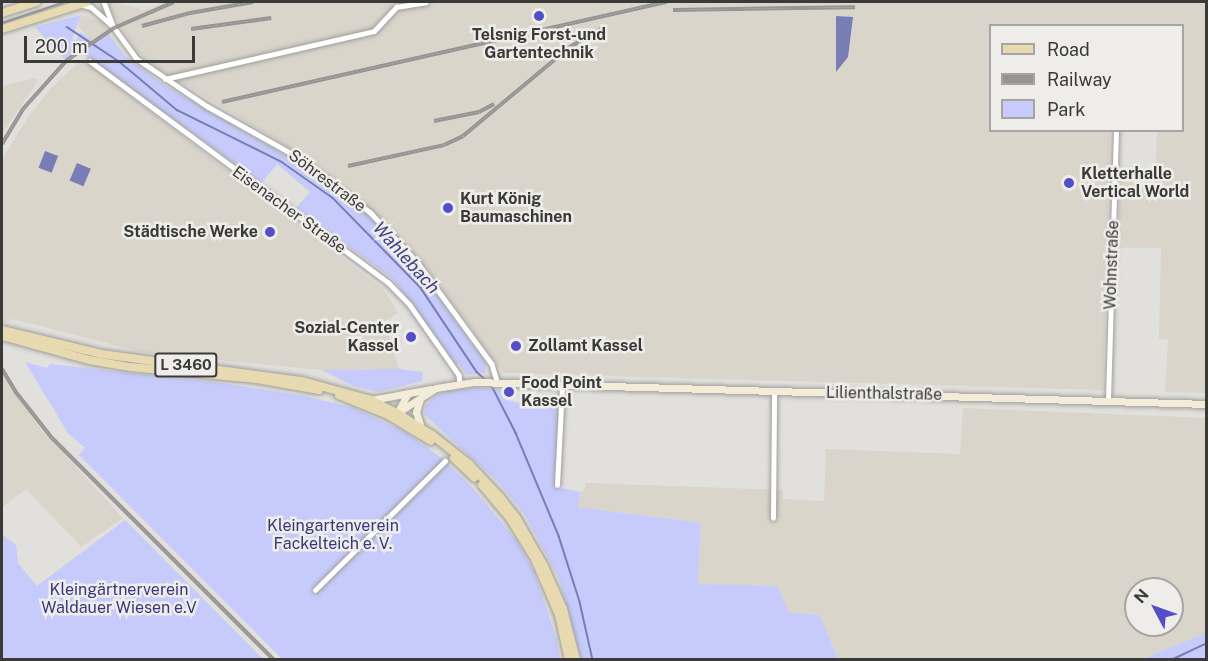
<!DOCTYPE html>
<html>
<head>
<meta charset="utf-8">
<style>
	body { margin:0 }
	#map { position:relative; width:1208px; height:661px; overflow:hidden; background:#e1e0dd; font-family:"Public Sans",sans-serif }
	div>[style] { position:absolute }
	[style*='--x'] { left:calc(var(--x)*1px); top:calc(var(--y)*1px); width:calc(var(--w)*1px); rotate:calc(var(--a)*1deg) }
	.built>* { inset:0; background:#d9d5cb }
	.green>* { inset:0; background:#c6cbfb }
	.water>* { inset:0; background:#787db5; transform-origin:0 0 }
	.stream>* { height:1.5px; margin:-0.75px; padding:0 0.75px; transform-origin:0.75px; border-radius:0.75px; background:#787db5 }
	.roads { filter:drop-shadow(0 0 2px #a09f9c) drop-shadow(0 0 2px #a09f9c) }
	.minor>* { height:4.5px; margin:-2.25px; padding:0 2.25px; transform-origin:2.25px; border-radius:2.25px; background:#fff }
	.secondary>* { height:7px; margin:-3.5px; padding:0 3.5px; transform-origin:3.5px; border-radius:3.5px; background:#f3ecd8 }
	.primary>* { height:8px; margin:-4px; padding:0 4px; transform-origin:4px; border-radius:4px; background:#e7dab0 }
	.tram>* { height:1.5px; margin:-0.75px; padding:0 0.75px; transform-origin:0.75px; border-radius:0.75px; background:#959492 }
	.rail>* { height:4px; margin-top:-2px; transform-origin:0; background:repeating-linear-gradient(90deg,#eeedea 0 4.5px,#959492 0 9px); box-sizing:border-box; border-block:2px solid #959492 }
	.dots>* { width:16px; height:16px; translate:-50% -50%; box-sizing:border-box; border:3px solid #eeedea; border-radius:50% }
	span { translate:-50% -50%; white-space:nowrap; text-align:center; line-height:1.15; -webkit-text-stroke:5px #eeedea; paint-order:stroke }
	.shield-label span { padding:2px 4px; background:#eeedea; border:2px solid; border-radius:4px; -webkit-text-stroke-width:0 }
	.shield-label { font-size:15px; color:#3a3a38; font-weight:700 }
	.poi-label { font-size:16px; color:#3a3a38; font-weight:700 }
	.left { translate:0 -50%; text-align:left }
	.right { translate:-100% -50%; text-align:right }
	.street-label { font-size:16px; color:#3a3a38 }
	.park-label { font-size:16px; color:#38377d }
	.water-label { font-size:18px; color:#404087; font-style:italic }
	.frame { position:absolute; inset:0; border:3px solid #3a3a38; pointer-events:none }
	.legend { position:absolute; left:989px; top:24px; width:195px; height:108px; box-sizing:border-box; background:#eeedea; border:2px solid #a6a5a3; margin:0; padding:8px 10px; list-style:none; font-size:18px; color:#3a3a38 }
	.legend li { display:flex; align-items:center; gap:12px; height:30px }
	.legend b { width:30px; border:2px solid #a6a5a3 }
	.north { position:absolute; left:1124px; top:577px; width:60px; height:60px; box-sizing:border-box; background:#eeedea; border:2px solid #a6a5a3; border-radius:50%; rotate:311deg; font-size:16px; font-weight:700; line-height:24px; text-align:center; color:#3a3a38 }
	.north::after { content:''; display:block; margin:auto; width:21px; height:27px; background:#554fc7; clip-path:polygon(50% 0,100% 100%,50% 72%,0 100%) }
	.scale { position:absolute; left:24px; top:36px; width:171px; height:27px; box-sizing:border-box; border:3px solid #3a3a38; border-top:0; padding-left:8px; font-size:18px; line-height:21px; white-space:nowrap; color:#3a3a38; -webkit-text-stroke:4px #eeedea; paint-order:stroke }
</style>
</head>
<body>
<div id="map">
	<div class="built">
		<div style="clip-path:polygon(110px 2px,140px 8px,140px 11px,166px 2px,1206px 2px,1206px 393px,1165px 392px,1168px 340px,1159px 339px,1161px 248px,1118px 248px,1121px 180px,1155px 181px,1157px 131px,1182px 130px,1182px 26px,990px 26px,990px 130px,1110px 131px,1103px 390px,504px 373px,425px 265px,375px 213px,300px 154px,159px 69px,135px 50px,121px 26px,87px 47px,67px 63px,64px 59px,90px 39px,78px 26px,81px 15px,102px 22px,107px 29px,119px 23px,109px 6px)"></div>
		<div style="clip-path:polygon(78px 63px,88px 64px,384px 290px,398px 313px,384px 322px,399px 369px,322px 370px,186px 357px,141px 352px,13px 319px,2px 324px,2px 160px,26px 120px,52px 87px)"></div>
		<div style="clip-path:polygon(35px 78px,38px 81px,2px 134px,2px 86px)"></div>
		<div style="clip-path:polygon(2px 372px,41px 429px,123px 518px,81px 547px,26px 489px,2px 507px)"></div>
		<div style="clip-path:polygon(evenodd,963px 408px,1206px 418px,1206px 633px,1142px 659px,838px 659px,820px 615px,788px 612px,778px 586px,698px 584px,701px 523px,578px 507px,580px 492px,584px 491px,586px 483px,783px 490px,783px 499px,824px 501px,826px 449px,960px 454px,963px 408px,1136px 589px,1172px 589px,1172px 625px,1136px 625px,1136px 589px)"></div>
	</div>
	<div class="green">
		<div style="clip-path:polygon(81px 15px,72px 39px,76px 41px,80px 32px,91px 39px,64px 59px,35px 27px)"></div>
		<div style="clip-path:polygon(108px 33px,124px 55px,163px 84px,302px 165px,368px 215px,415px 264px,486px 363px,485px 373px,467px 375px,459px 364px,456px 364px,393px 279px,296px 208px,310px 192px,277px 164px,262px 183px,80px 52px)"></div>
		<div style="clip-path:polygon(25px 362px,47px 368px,50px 364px,221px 383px,305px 396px,354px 408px,407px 433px,440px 457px,470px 485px,517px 541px,534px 571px,557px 640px,560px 659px,282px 659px,79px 455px,85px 448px,68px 433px)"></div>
		<div style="clip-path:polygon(399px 369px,423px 372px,422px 381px,379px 392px,353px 386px,322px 370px)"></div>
		<div style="clip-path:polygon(479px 387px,502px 391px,504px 399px,519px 403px,522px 397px,559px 397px,557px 487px,580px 492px,578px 507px,701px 523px,698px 584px,778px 586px,788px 612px,820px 615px,838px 659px,581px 659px,559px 579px,525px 515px,499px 483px,424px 414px,426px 405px,435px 396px,447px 391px)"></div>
		<div style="clip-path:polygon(125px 520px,263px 659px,2px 659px,2px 534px,16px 545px,18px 563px,37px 586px)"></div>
		<div style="clip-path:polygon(1206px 633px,1206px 659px,1142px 659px)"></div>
	</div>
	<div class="water">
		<div style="clip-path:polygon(836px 16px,853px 17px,848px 57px,836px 72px)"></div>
		<div style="left:45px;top:151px;width:14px;height:18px;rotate:21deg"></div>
		<div style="left:77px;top:163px;width:15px;height:19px;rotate:23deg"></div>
	</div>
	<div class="stream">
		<div style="--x:67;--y:27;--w:64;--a:33.4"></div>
		<div style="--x:120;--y:62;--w:75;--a:40.1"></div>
		<div style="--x:177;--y:110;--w:117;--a:26.3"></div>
		<div style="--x:282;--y:162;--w:62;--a:35.2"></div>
		<div style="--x:333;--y:198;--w:126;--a:45.6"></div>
		<div style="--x:421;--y:288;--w:101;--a:56.3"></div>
		<div style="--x:477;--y:372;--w:12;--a:42"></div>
		<div style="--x:492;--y:386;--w:53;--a:62.9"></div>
		<div style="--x:516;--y:433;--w:112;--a:67.3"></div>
		<div style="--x:559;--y:536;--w:69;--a:72.3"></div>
		<div style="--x:580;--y:602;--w:59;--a:77.4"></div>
		<div style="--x:1171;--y:660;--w:38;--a:-25"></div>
	</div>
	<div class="roads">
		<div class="minor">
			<div style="--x:104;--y:2;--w:26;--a:69"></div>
			<div style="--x:113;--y:26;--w:39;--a:54"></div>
			<div style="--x:136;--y:58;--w:86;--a:34.1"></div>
			<div style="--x:207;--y:106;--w:104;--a:29.3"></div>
			<div style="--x:298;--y:157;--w:92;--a:37.5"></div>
			<div style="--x:371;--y:213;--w:69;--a:46.8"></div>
			<div style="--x:418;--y:263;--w:125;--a:53.8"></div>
			<div style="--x:492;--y:364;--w:19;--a:74"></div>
			<div style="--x:83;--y:5;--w:8;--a:14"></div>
			<div style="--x:91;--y:7;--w:28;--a:41"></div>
			<div style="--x:90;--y:61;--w:372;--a:36.6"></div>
			<div style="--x:389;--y:283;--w:30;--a:46"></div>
			<div style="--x:410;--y:305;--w:85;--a:55"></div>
			<div style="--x:459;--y:375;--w:8;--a:83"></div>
			<div style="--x:165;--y:79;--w:214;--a:-12.9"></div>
			<div style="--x:374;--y:31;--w:33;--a:-47"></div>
			<div style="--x:396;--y:7;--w:30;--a:-9"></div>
			<div style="--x:1108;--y:400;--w:270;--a:-88.3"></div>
			<div style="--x:557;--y:485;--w:99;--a:-87.1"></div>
			<div style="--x:773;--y:518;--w:127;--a:-89.5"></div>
			<div style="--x:315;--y:590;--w:183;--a:-44.8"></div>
		</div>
		<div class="secondary">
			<div style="--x:420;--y:399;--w:14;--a:107"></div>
			<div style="--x:416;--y:412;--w:16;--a:72"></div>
			<div style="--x:371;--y:400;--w:61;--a:-10.4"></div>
			<div style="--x:397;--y:413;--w:46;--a:-32.7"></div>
			<div style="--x:436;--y:388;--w:39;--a:-9"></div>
			<div style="--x:475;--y:382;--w:731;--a:1.72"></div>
			<div style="--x:397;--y:413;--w:23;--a:-61"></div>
		</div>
		<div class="primary">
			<div style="--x:2;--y:13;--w:36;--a:-18"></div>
			<div style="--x:2;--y:29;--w:89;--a:-17.6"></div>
			<div style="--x:2;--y:330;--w:102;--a:13.6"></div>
			<div style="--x:101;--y:354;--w:203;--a:7.7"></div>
			<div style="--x:302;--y:381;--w:72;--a:15.4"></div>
			<div style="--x:371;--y:400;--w:29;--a:27"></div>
			<div style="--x:397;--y:413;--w:41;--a:32.2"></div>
			<div style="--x:432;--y:435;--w:47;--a:38.1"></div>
			<div style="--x:469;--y:464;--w:45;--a:46.8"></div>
			<div style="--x:500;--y:497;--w:28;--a:52"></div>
			<div style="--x:517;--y:519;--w:54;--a:60.1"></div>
			<div style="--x:544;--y:566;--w:47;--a:66.2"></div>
			<div style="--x:563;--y:609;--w:53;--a:75.7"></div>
			<div style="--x:2;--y:336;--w:90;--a:15.4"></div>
			<div style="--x:89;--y:360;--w:42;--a:9.7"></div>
			<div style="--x:130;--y:367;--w:128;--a:5.4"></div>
			<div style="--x:257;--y:379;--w:63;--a:10.1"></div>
			<div style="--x:339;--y:395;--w:53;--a:22.2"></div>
			<div style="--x:388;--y:415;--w:50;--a:31.2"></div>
			<div style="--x:454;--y:458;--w:28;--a:44"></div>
			<div style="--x:482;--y:485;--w:42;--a:49.8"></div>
			<div style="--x:509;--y:517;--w:49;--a:58.2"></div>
			<div style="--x:535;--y:559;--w:61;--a:66.8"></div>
			<div style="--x:559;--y:615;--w:46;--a:77.5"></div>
		</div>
	</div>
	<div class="tram">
		<div style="--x:2;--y:23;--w:66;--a:-18.4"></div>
	</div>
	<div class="rail">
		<div style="--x:673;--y:10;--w:182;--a:-0.9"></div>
		<div style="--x:142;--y:26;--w:50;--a:-15.2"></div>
		<div style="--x:190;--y:13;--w:64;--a:-9.9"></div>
		<div style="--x:191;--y:29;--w:81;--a:-7.8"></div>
		<div style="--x:222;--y:102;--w:456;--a:-12.7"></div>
		<div style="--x:434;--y:121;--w:46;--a:-11.3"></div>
		<div style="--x:479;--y:112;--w:17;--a:-28"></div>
		<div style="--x:2;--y:144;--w:41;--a:-59"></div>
		<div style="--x:23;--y:109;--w:66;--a:-48.1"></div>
		<div style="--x:67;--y:60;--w:57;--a:-34.2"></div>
		<div style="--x:114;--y:28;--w:65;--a:-23.4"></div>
		<div style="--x:348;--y:166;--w:98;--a:-12.3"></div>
		<div style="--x:444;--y:145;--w:21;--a:-25"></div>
		<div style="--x:463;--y:136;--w:139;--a:-39.8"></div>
		<div style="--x:570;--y:47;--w:38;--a:-30"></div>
		<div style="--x:2;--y:369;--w:26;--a:59"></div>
		<div style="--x:15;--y:391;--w:60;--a:51.8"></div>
		<div style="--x:52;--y:438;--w:314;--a:45"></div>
	</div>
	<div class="dots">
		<div style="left:539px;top:16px;background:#554fc7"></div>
		<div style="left:1069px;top:183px;background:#554fc7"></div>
		<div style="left:448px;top:208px;background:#554fc7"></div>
		<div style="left:270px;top:232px;background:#554fc7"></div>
		<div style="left:411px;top:337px;background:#554fc7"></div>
		<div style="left:516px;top:346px;background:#554fc7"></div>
		<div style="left:509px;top:392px;background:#554fc7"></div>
	</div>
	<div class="shield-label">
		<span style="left:186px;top:365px">L 3460</span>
	</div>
	<div class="poi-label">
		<span style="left:539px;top:44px">Telsnig Forst-und<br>Gartentechnik</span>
		<span class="left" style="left:1081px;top:183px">Kletterhalle<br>Vertical World</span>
		<span class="left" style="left:460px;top:208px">Kurt König<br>Baumaschinen</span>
		<span class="right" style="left:258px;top:232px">Städtische Werke</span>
		<span class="right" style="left:399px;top:337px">Sozial-Center<br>Kassel</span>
		<span class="left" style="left:528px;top:346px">Zollamt Kassel</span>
		<span class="left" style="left:521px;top:392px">Food Point<br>Kassel</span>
	</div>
	<div class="street-label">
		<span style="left:327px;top:181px;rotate:37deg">Söhrestraße</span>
		<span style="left:289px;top:210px;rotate:36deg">Eisenacher Straße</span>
		<span style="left:1112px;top:265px;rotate:-88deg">Wohnstraße</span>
		<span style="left:884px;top:394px;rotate:1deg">Lilienthalstraße</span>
	</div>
	<div class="park-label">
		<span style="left:333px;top:535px">Kleingartenverein<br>Fackelteich e. V.</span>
		<span style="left:119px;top:599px">Kleingärtnerverein<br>Waldauer Wiesen e.V</span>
	</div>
	<div class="water-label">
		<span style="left:406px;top:258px;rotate:48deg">Wahlebach</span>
	</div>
	<div class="frame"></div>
	<ul class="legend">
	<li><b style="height:8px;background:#e7dab0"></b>Road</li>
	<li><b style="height:8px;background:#959492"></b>Railway</li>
	<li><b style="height:16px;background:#c6cbfb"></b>Park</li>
	</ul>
	<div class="north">N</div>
	<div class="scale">200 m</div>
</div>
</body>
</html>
